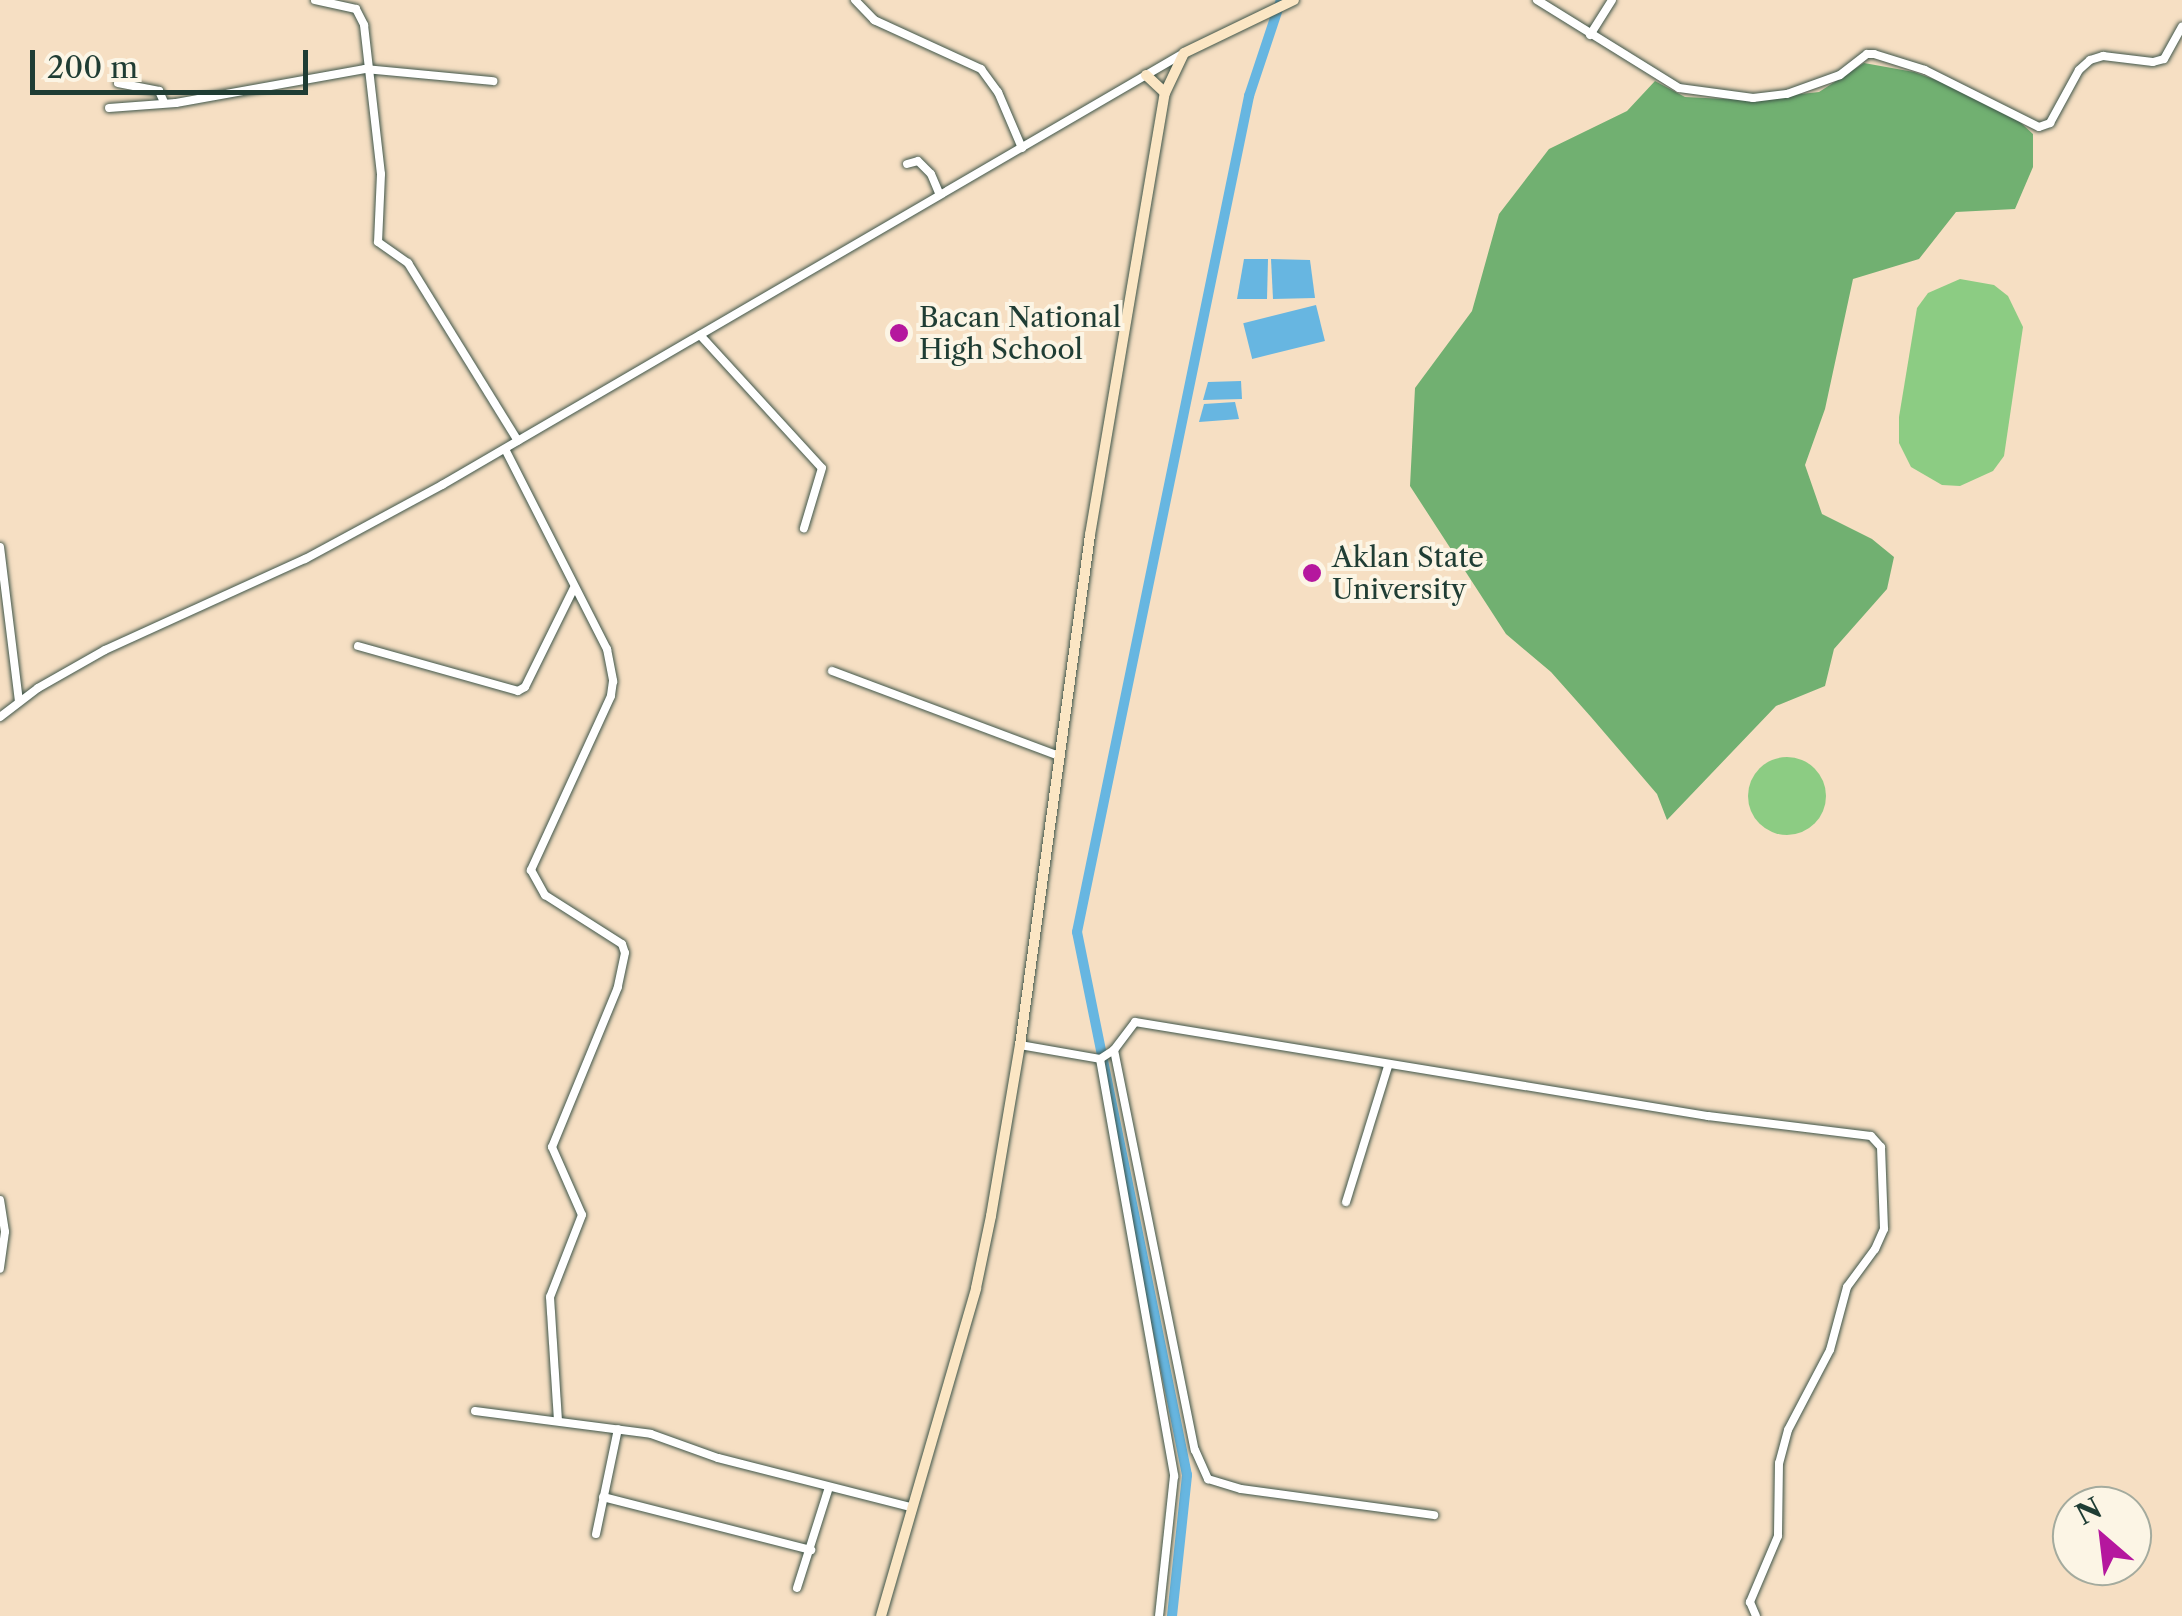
<!DOCTYPE html>
<html>
<head>
<meta charset="utf-8">
<style>
	body { margin:0 }
	#map { position:relative; width:2182px; height:1616px; overflow:hidden; background:#f6dfc3; font-family:"Libre Caslon Text",serif }
	div>[style] { position:absolute }
	[style*='--x'] { left:calc(var(--x)*1px); top:calc(var(--y)*1px); width:calc(var(--w)*1px); rotate:calc(var(--a)*1deg) }
	.green>* { inset:0; background:#8ccc83 }
	.round { border-radius:50% }
	.forest>* { inset:0; background:#71b071 }
	.water>* { inset:0; background:#67b6e1; transform-origin:0 0 }
	.canal>* { height:10px; margin:-5px; padding:0 5px; transform-origin:5px; border-radius:5px; background:#67b6e1 }
	.roads { filter:drop-shadow(0 0 2px #3f5549) drop-shadow(0 0 2px #3f5549) }
	.street>* { height:8px; margin:-4px; padding:0 4px; transform-origin:4px; border-radius:4px; background:#fff }
	.secondary>* { height:10px; margin:-5px; padding:0 5px; transform-origin:5px; border-radius:5px; background:#fbe6c4 }
	.dots>* { width:28px; height:28px; translate:-50% -50%; box-sizing:border-box; border:5px solid #fcf5e5; border-radius:50% }
	span { translate:-50% -50%; white-space:nowrap; text-align:center; line-height:1.15; -webkit-text-stroke:8px #fcf5e5; paint-order:stroke }
	.poi-label { font-size:28px; color:#1f3d34 }
	.left { translate:0 -50%; text-align:left }
	.north { position:absolute; left:2052px; top:1486px; width:100px; height:100px; box-sizing:border-box; background:#fcf5e5; border:2px solid #a4ab9e; border-radius:50%; rotate:332deg; font-size:28px; font-weight:700; line-height:40px; text-align:center; color:#1f3d34 }
	.north::after { content:''; display:block; margin:auto; width:35px; height:45px; background:#b5179e; clip-path:polygon(50% 0,100% 100%,50% 72%,0 100%) }
	.scale { position:absolute; left:30px; top:50px; width:278px; height:45px; box-sizing:border-box; border:5px solid #1f3d34; border-top:0; padding-left:12px; font-size:30px; line-height:35px; white-space:nowrap; color:#1f3d34; -webkit-text-stroke:8px #fcf5e5; paint-order:stroke }
</style>
</head>
<body>
<div id="map">
	<div class="green">
		<div style="clip-path:polygon(1960px 279px,1994px 285px,2008px 296px,2023px 327px,2004px 456px,1993px 471px,1960px 486px,1942px 485px,1911px 467px,1899px 443px,1899px 417px,1917px 308px,1928px 293px)"></div>
		<div class="round" style="left:1748px;top:757px;width:78px;height:78px"></div>
	</div>
	<div class="forest">
		<div style="clip-path:polygon(1864px 63px,1914px 72px,1999px 103px,2033px 134px,2033px 167px,2015px 209px,1956px 212px,1919px 259px,1853px 279px,1825px 409px,1805px 465px,1822px 514px,1872px 539px,1894px 557px,1887px 589px,1834px 649px,1825px 686px,1776px 706px,1667px 820px,1657px 794px,1591px 717px,1551px 672px,1506px 634px,1410px 486px,1415px 388px,1472px 311px,1499px 214px,1549px 149px,1627px 111px,1655px 81px,1685px 97px,1746px 100px,1819px 92px)"></div>
	</div>
	<div class="water">
		<div style="clip-path:polygon(1244px 259px,1268px 259px,1267px 299px,1237px 299px)"></div>
		<div style="clip-path:polygon(1271px 259px,1310px 260px,1315px 298px,1273px 299px)"></div>
		<div style="left:1316px;top:305px;width:37px;height:75px;rotate:76deg"></div>
		<div style="clip-path:polygon(1241px 381px,1242px 399px,1203px 400px,1208px 382px)"></div>
		<div style="clip-path:polygon(1235px 402px,1239px 419px,1199px 422px,1204px 404px)"></div>
	</div>
	<div class="canal">
		<div style="--x:1172;--y:1616;--w:142;--a:-83.9"></div>
		<div style="--x:1187;--y:1475;--w:554;--a:-101.45"></div>
		<div style="--x:1077;--y:932;--w:854;--a:-78.37"></div>
		<div style="--x:1249;--y:96;--w:101;--a:-71.6"></div>
	</div>
	<div class="roads">
		<div class="street">
			<div style="--x:315;--y:0;--w:42;--a:12.4"></div>
			<div style="--x:356;--y:9;--w:18;--a:63"></div>
			<div style="--x:364;--y:25;--w:150;--a:83.5"></div>
			<div style="--x:381;--y:174;--w:68;--a:92.5"></div>
			<div style="--x:378;--y:242;--w:37;--a:35"></div>
			<div style="--x:408;--y:263;--w:209;--a:58.3"></div>
			<div style="--x:855;--y:0;--w:28;--a:46"></div>
			<div style="--x:874;--y:20;--w:118;--a:24.6"></div>
			<div style="--x:981;--y:69;--w:29;--a:54"></div>
			<div style="--x:998;--y:92;--w:61;--a:66.8"></div>
			<div style="--x:1537;--y:0;--w:167;--a:31.8"></div>
			<div style="--x:1679;--y:88;--w:75;--a:7.7"></div>
			<div style="--x:1753;--y:98;--w:34;--a:-7"></div>
			<div style="--x:1787;--y:94;--w:56;--a:-19.7"></div>
			<div style="--x:1840;--y:75;--w:34;--a:-38"></div>
			<div style="--x:1867;--y:54;--w:7;--a:0"></div>
			<div style="--x:1874;--y:54;--w:53;--a:17.4"></div>
			<div style="--x:1925;--y:70;--w:127;--a:26.6"></div>
			<div style="--x:2039;--y:127;--w:12;--a:-20"></div>
			<div style="--x:2050;--y:123;--w:60;--a:-61.3"></div>
			<div style="--x:2079;--y:70;--w:15;--a:-42"></div>
			<div style="--x:2090;--y:60;--w:14;--a:-17"></div>
			<div style="--x:2103;--y:56;--w:50;--a:6.8"></div>
			<div style="--x:2153;--y:62;--w:11;--a:-15"></div>
			<div style="--x:2164;--y:59;--w:37;--a:-61"></div>
			<div style="--x:1590;--y:35;--w:41;--a:-57.8"></div>
			<div style="--x:118;--y:83;--w:42;--a:11"></div>
			<div style="--x:159;--y:91;--w:12;--a:66"></div>
			<div style="--x:109;--y:108;--w:67;--a:-4.3"></div>
			<div style="--x:176;--y:103;--w:192;--a:-10.2"></div>
			<div style="--x:365;--y:69;--w:129;--a:5.4"></div>
			<div style="--x:907;--y:164;--w:11;--a:-15"></div>
			<div style="--x:918;--y:161;--w:18;--a:45"></div>
			<div style="--x:931;--y:174;--w:21;--a:67"></div>
			<div style="--x:700;--y:335;--w:180;--a:47.5"></div>
			<div style="--x:822;--y:468;--w:63;--a:106.7"></div>
			<div style="--x:505;--y:449;--w:225;--a:63"></div>
			<div style="--x:607;--y:649;--w:33;--a:79"></div>
			<div style="--x:613;--y:681;--w:15;--a:98"></div>
			<div style="--x:611;--y:696;--w:192;--a:114.7"></div>
			<div style="--x:531;--y:870;--w:29;--a:61"></div>
			<div style="--x:545;--y:895;--w:91;--a:32.5"></div>
			<div style="--x:622;--y:944;--w:9;--a:72"></div>
			<div style="--x:625;--y:953;--w:35;--a:102"></div>
			<div style="--x:618;--y:987;--w:173;--a:112.4"></div>
			<div style="--x:552;--y:1147;--w:74;--a:66.2"></div>
			<div style="--x:582;--y:1215;--w:88;--a:111.3"></div>
			<div style="--x:550;--y:1297;--w:124;--a:86.3"></div>
			<div style="--x:0;--y:547;--w:155;--a:83"></div>
			<div style="--x:358;--y:646;--w:166;--a:15.7"></div>
			<div style="--x:518;--y:691;--w:8;--a:-30"></div>
			<div style="--x:525;--y:687;--w:110;--a:-63.7"></div>
			<div style="--x:832;--y:671;--w:242;--a:20.5"></div>
			<div style="--x:0;--y:717;--w:48;--a:-37.3"></div>
			<div style="--x:38;--y:688;--w:77;--a:-29.6"></div>
			<div style="--x:105;--y:650;--w:220;--a:-24.5"></div>
			<div style="--x:305;--y:559;--w:156;--a:-28.4"></div>
			<div style="--x:442;--y:485;--w:859;--a:-30.21"></div>
			<div style="--x:1020;--y:1045;--w:81;--a:9.9"></div>
			<div style="--x:1100;--y:1059;--w:17;--a:-33"></div>
			<div style="--x:1114;--y:1050;--w:35;--a:-53"></div>
			<div style="--x:1135;--y:1022;--w:581;--a:9.32"></div>
			<div style="--x:1708;--y:1116;--w:164;--a:7"></div>
			<div style="--x:1871;--y:1136;--w:15;--a:48"></div>
			<div style="--x:1881;--y:1147;--w:82;--a:87.9"></div>
			<div style="--x:1884;--y:1229;--w:22;--a:114"></div>
			<div style="--x:1875;--y:1249;--w:47;--a:126.4"></div>
			<div style="--x:1847;--y:1287;--w:65;--a:105.1"></div>
			<div style="--x:1830;--y:1350;--w:90;--a:117.7"></div>
			<div style="--x:1788;--y:1430;--w:34;--a:105"></div>
			<div style="--x:1779;--y:1463;--w:73;--a:90.8"></div>
			<div style="--x:1778;--y:1536;--w:72;--a:113"></div>
			<div style="--x:1750;--y:1602;--w:15;--a:67"></div>
			<div style="--x:1114;--y:1050;--w:408;--a:78.6"></div>
			<div style="--x:1195;--y:1450;--w:32;--a:66"></div>
			<div style="--x:1208;--y:1479;--w:34;--a:17"></div>
			<div style="--x:1241;--y:1489;--w:195;--a:7.7"></div>
			<div style="--x:1100;--y:1059;--w:424;--a:79.9"></div>
			<div style="--x:1174;--y:1476;--w:141;--a:96.1"></div>
			<div style="--x:0;--y:1200;--w:32;--a:81"></div>
			<div style="--x:5;--y:1232;--w:37;--a:98"></div>
			<div style="--x:1346;--y:1202;--w:142;--a:-72.8"></div>
			<div style="--x:475;--y:1411;--w:177;--a:7.4"></div>
			<div style="--x:651;--y:1434;--w:71;--a:19.7"></div>
			<div style="--x:718;--y:1458;--w:198;--a:14.3"></div>
			<div style="--x:603;--y:1497;--w:215;--a:14.3"></div>
			<div style="--x:596;--y:1534;--w:107;--a:-78.2"></div>
			<div style="--x:797;--y:1588;--w:106;--a:-72.4"></div>
		</div>
		<div class="secondary">
			<div style="--x:1146;--y:75;--w:26;--a:43"></div>
			<div style="--x:881;--y:1616;--w:341;--a:-73.8"></div>
			<div style="--x:976;--y:1288;--w:74;--a:-78.2"></div>
			<div style="--x:991;--y:1216;--w:173;--a:-80.4"></div>
			<div style="--x:1020;--y:1045;--w:515;--a:-82.18"></div>
			<div style="--x:1090;--y:535;--w:448;--a:-80.4"></div>
			<div style="--x:1165;--y:93;--w:44;--a:-64.6"></div>
			<div style="--x:1184;--y:53;--w:122;--a:-25.7"></div>
		</div>
	</div>
	<div class="dots">
		<div style="left:899px;top:333px;background:#b5179e"></div>
		<div style="left:1312px;top:573px;background:#b5179e"></div>
	</div>
	<div class="poi-label">
		<span class="left" style="left:919px;top:333px">Bacan National<br>High School</span>
		<span class="left" style="left:1332px;top:573px">Aklan State<br>University</span>
	</div>
	<div class="north">N</div>
	<div class="scale">200 m</div>
</div>
</body>
</html>
